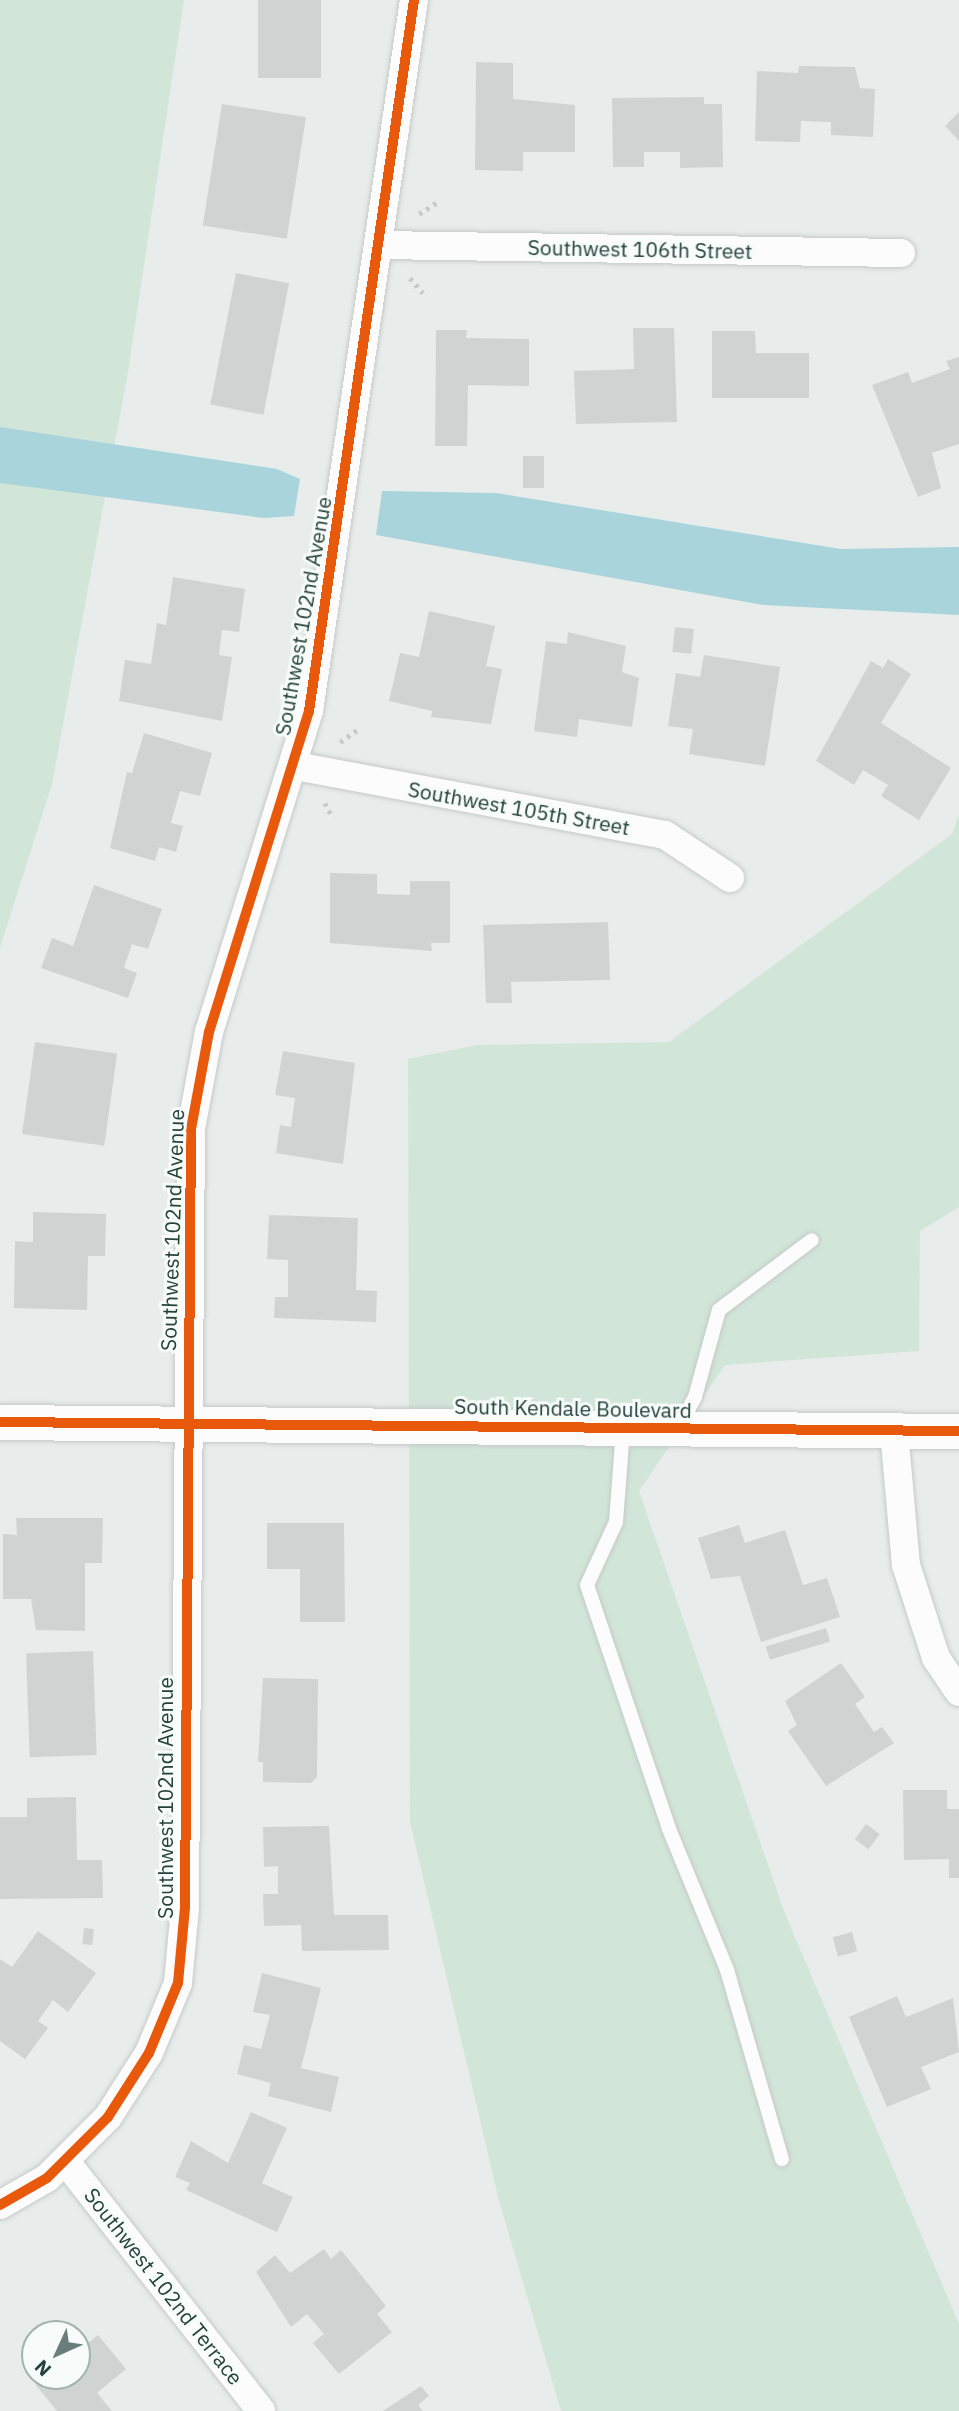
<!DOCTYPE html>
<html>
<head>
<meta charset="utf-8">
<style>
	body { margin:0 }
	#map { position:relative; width:959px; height:2411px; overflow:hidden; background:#e8edeb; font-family:"IBM Plex Sans",sans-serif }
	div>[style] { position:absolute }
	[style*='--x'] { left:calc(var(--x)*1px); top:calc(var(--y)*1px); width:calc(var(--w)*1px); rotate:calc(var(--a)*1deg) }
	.green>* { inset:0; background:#d1e6d8 }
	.water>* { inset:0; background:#a9d4db }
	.building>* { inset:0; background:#cfd4d2; transform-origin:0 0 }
	.path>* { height:4.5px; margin-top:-2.25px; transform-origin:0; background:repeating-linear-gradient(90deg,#c3ccca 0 3.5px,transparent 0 8.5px) }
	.roads { filter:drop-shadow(0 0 2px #c5cac8) drop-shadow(0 0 2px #c5cac8) }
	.service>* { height:14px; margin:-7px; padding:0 7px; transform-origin:7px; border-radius:7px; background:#fcfcfc }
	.minor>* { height:28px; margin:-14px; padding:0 14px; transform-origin:14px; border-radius:14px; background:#fcfcfc }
	.tertiary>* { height:35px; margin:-17.5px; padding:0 17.5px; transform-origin:17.5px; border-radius:17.5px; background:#fcfcfc }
	.cycleway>* { height:10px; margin:-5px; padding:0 5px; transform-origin:5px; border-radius:5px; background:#e8590c }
	span { translate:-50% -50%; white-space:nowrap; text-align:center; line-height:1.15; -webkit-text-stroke:6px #f7fbf9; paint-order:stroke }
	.street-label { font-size:21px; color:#24423a }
	.north { position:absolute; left:21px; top:2320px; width:70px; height:70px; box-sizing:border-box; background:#f7fbf9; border:2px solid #a3b1ad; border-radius:50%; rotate:225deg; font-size:19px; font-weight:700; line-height:28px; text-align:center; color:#24423a }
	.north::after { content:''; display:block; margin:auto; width:24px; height:32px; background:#697e78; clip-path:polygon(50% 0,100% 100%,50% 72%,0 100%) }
</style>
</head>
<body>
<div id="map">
	<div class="green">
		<div style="clip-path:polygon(0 0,184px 0,128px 372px,52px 784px,0 948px)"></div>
		<div style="clip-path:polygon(959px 814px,959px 1207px,920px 1231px,919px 1351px,725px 1365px,639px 1491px,784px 1911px,959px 2324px,959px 2411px,561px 2411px,499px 2201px,410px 1822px,408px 1059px,477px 1045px,669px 1042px,952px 834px)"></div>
	</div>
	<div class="water">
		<div style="clip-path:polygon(0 427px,277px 469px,300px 479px,294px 516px,264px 518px,0 483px)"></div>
		<div style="clip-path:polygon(382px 491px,496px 493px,841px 549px,959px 547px,959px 615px,763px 605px,376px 535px)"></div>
	</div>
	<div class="building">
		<div style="left:258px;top:0;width:63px;height:78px"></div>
		<div style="clip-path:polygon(476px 62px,513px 63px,513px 99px,575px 105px,575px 152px,523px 152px,523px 171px,475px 170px)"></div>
		<div style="clip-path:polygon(799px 66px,855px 67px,860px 88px,875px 89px,873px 137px,831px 135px,831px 122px,801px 121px,800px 142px,755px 141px,757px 71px,798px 73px)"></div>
		<div style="clip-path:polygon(704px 97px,704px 104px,722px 104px,723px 167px,680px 168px,680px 152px,644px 152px,644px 167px,613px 167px,612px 98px)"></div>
		<div style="left:222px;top:104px;width:85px;height:123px;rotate:9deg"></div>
		<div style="clip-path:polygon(959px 112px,959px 141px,945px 126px)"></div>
		<div style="left:236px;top:273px;width:54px;height:134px;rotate:11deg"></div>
		<div style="clip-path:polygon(633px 328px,674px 328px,677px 422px,576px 424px,574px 371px,634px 369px)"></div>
		<div style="clip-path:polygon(436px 330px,467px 330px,466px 338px,529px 339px,529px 386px,468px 385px,467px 446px,435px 446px)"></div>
		<div style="clip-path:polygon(712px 331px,755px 331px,756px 353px,809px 353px,809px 398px,712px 398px)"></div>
		<div style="clip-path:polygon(959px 357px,959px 444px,932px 453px,941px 488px,918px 497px,872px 385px,908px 372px,912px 383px,950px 369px,946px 361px)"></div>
		<div style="left:523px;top:456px;width:21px;height:32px"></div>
		<div style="clip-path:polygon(173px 577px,245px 589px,239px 632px,222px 630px,219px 655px,232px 657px,222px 721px,119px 701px,125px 660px,151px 664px,157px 623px,166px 625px)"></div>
		<div style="clip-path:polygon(429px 611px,495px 626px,486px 666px,502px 669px,491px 724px,431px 717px,432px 711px,389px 701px,400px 653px,419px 657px)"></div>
		<div style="left:675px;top:627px;width:19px;height:25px;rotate:6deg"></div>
		<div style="clip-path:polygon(568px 632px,626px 646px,622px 672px,639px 678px,632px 727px,579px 719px,577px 737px,534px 731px,546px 641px,567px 644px)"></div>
		<div style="clip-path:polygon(704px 655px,780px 667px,765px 766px,689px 754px,693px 729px,668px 726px,676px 673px,700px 677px)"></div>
		<div style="clip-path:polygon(888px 659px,911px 674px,881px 723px,951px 768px,919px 820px,881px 796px,888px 785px,863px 770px,854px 785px,816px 761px,871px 661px,883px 668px)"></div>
		<div style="clip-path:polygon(144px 733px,212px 753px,200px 796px,180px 791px,171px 823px,183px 826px,176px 852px,159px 847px,155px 861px,110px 848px,127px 772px,132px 773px)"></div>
		<div style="clip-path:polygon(330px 873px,377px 874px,377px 894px,410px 895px,410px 881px,450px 881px,450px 943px,431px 943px,432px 951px,330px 943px)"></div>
		<div style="clip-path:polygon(94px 885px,162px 909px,148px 949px,132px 944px,124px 968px,137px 973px,128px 998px,41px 968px,52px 938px,73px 946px)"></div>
		<div style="clip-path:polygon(608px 922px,610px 980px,511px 982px,512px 1003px,486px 1003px,483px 925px)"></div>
		<div style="left:35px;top:1042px;width:83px;height:93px;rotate:8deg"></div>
		<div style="clip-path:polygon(283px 1051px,355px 1063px,343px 1164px,276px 1153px,280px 1125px,291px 1127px,295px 1098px,275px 1095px)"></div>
		<div style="clip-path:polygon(33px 1212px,106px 1214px,105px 1256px,88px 1256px,87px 1310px,14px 1308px,15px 1241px,33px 1242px)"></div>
		<div style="clip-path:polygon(269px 1215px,358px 1218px,356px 1290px,377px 1291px,376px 1322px,274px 1318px,275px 1297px,288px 1297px,288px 1260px,267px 1259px)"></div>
		<div style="clip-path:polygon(16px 1518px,103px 1518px,102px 1563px,85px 1563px,85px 1631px,36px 1630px,31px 1599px,3px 1599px,3px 1534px,17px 1535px)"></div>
		<div style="clip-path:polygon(267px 1523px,344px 1523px,345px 1622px,300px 1622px,300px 1569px,267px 1569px)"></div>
		<div style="clip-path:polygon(739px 1525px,745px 1543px,785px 1530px,803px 1585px,827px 1578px,840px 1617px,761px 1642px,740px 1576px,711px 1579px,698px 1538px)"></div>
		<div style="left:826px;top:1628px;width:14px;height:63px;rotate:73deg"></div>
		<div style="left:93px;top:1651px;width:104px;height:67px;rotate:88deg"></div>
		<div style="clip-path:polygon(841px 1663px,865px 1697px,855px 1704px,874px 1732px,882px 1727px,894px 1743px,826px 1786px,788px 1731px,797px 1725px,785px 1701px)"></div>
		<div style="clip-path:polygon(263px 1678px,318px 1679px,317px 1777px,311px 1783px,263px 1782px,263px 1762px,258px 1762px)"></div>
		<div style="clip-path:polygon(903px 1790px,947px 1790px,947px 1809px,959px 1809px,959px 1878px,949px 1878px,949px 1859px,904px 1860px)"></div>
		<div style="clip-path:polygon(76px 1797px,77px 1860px,102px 1860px,103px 1898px,0 1899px,0 1817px,27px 1817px,27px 1798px)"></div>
		<div style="left:866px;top:1824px;width:17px;height:19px;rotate:36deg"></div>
		<div style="clip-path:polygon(329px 1826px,334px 1915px,388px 1915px,389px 1950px,302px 1951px,301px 1925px,264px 1926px,263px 1894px,278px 1894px,278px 1866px,264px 1867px,263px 1827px)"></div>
		<div style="left:84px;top:1928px;width:10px;height:16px;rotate:6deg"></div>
		<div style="clip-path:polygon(38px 1931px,96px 1973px,68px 2012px,53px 2000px,38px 2021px,48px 2028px,25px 2059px,0 2041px,0 1959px,12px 1967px)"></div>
		<div style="left:852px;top:1932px;width:20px;height:20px;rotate:75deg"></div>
		<div style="clip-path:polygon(262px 1973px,321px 1988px,301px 2068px,339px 2077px,331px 2112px,268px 2096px,271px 2083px,237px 2074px,244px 2045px,261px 2049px,270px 2015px,253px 2012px)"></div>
		<div style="clip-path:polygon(897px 1996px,906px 2017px,953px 1998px,959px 2052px,921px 2067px,931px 2089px,887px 2107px,849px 2017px)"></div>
		<div style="clip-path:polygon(251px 2112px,287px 2128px,262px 2183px,293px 2197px,277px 2232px,186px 2190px,190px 2183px,175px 2177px,191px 2141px,228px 2163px)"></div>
		<div style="clip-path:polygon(324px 2249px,331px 2259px,341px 2250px,386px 2306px,377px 2314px,392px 2332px,339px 2374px,313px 2343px,324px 2334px,307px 2314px,291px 2327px,256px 2272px,275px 2255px,290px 2273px)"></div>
		<div style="clip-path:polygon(60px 2322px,68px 2326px,64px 2334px,54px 2334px)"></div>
		<div style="clip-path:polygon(98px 2335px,126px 2369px,97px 2393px,112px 2411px,57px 2411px,36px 2385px,47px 2376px,77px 2376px,77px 2352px)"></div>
		<div style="clip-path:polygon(421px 2386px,429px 2396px,418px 2405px,423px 2411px,383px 2411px)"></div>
	</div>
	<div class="path">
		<div style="--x:419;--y:214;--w:24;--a:-33"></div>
		<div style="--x:410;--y:278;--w:20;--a:49"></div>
		<div style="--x:340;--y:742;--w:21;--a:-35"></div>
		<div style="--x:325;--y:803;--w:17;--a:62"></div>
	</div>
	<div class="roads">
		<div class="service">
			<div style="--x:679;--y:1427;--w:34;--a:-62"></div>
			<div style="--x:695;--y:1397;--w:90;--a:-74.6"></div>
			<div style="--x:719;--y:1310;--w:116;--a:-37"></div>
			<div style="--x:623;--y:1429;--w:93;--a:94.3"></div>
			<div style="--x:616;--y:1522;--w:69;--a:114.7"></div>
			<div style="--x:587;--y:1585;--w:257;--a:71.4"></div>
			<div style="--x:669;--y:1829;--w:152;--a:67.6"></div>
			<div style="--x:727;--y:1970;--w:197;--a:73.8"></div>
		</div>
		<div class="minor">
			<div style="--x:379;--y:245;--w:522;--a:0.88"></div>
			<div style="--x:296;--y:766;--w:375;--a:10.6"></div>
			<div style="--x:665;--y:835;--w:78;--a:33.5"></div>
			<div style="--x:894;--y:1431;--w:135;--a:84.9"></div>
			<div style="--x:906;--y:1565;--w:98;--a:72.1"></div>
			<div style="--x:936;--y:1658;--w:41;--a:55.9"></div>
			<div style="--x:66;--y:2162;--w:316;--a:51.9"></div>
			<div style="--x:0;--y:2205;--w:54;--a:-29.9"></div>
			<div style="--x:47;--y:2178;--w:86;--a:-45"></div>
			<div style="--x:108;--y:2117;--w:76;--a:-57.4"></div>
			<div style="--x:149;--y:2053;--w:76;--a:-67.5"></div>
			<div style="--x:178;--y:1983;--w:76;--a:-84.7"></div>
			<div style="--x:185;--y:1907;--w:778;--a:-89.56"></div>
			<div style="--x:191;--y:1129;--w:99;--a:-79.5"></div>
			<div style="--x:209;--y:1032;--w:336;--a:-72.7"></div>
			<div style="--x:309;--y:711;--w:719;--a:-81.6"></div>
		</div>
		<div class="tertiary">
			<div style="--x:0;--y:1422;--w:959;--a:0.54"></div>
		</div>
	</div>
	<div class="cycleway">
		<div style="--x:0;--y:1422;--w:959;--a:0.54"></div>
		<div style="--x:0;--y:2205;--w:54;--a:-29.9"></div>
		<div style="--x:47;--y:2178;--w:86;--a:-45"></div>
		<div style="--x:108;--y:2117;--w:76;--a:-57.4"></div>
		<div style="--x:149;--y:2053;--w:76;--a:-67.5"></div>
		<div style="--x:178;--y:1983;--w:76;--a:-84.7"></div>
		<div style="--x:185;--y:1907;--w:778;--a:-89.56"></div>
		<div style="--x:191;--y:1129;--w:99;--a:-79.5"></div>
		<div style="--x:209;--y:1032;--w:336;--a:-72.7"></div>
		<div style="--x:309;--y:711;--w:719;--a:-81.6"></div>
	</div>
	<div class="street-label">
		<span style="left:640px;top:249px;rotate:1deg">Southwest 106th Street</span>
		<span style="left:303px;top:616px;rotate:-80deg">Southwest 102nd Avenue</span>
		<span style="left:519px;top:808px;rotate:10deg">Southwest 105th Street</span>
		<span style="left:172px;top:1230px;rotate:-88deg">Southwest 102nd Avenue</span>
		<span style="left:573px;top:1408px;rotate:1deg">South Kendale Boulevard</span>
		<span style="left:165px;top:1798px;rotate:-90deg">Southwest 102nd Avenue</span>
		<span style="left:164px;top:2286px;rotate:52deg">Southwest 102nd Terrace</span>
	</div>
	<div class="north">N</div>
</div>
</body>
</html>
